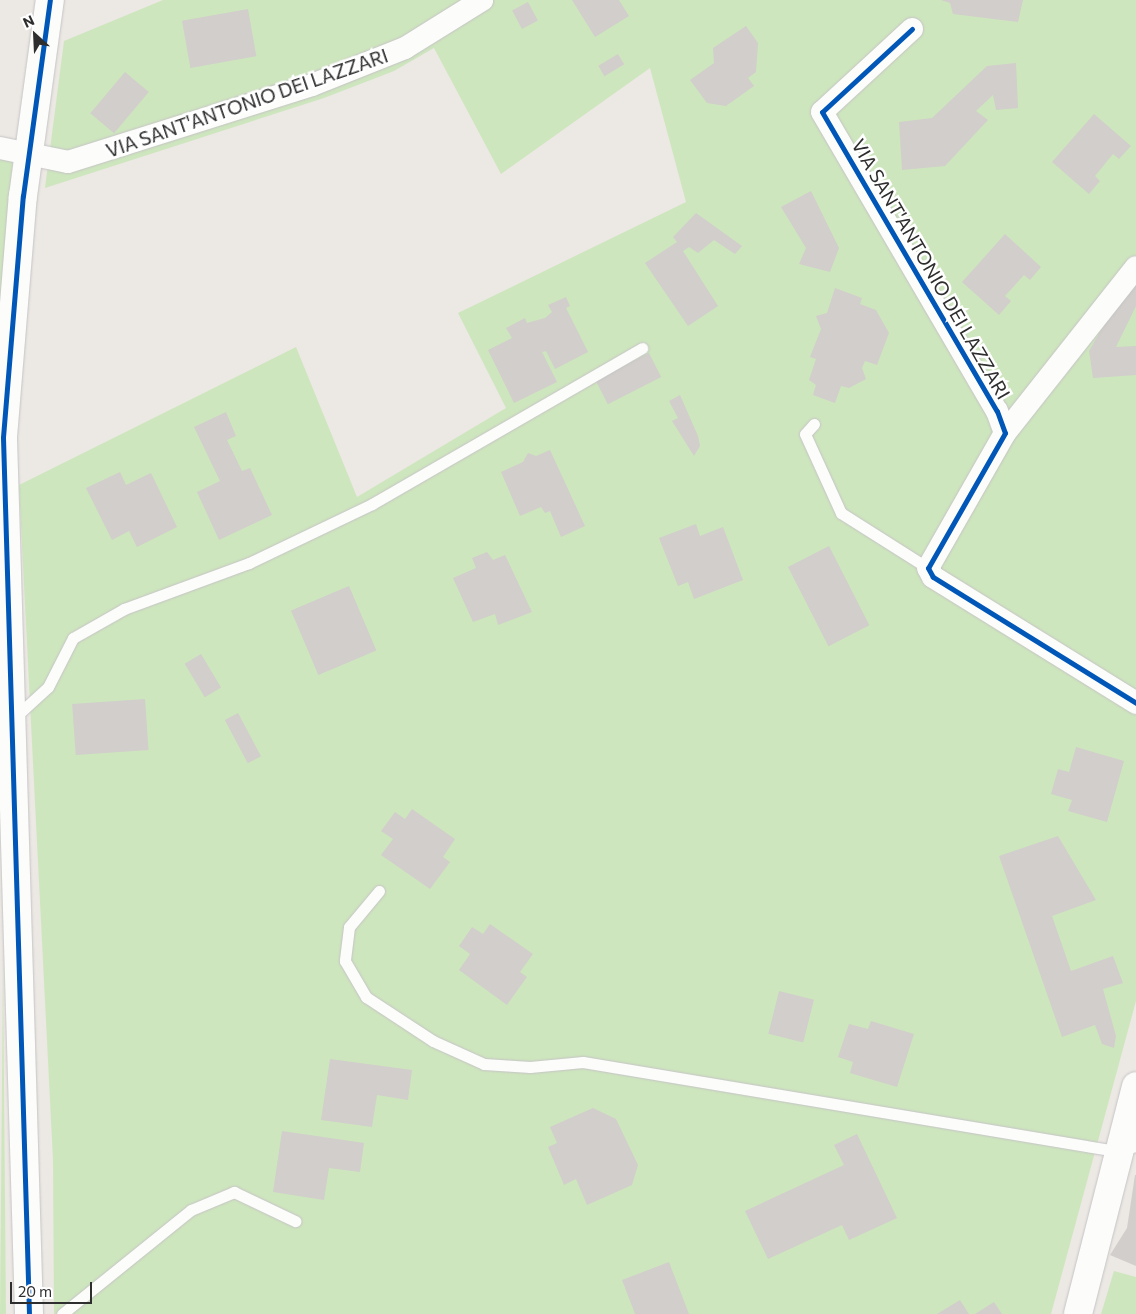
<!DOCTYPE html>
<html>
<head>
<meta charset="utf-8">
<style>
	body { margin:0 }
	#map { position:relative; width:1136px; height:1314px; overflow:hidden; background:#ece8e4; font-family:Commissioner,sans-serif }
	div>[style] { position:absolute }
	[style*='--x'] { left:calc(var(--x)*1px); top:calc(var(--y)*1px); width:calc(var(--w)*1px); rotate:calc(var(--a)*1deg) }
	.green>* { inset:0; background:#cee6be }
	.building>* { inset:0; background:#d1cecb; transform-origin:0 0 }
	.roads { filter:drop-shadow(0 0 1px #c5c4c5) drop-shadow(0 0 1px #c5c4c5) }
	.service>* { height:11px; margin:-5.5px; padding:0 5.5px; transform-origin:5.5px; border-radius:5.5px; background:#fcfcfb }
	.minor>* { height:22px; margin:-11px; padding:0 11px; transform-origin:11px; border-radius:11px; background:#fcfcfb }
	.tertiary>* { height:28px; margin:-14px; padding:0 14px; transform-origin:14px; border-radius:14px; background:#fcfcfb }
	.cycleway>* { height:5px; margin:-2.5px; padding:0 2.5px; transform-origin:2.5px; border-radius:2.5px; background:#0057b8 }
	span { translate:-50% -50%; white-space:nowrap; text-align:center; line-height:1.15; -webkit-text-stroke:5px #fff; paint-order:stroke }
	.street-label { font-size:19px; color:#2e2e2e }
	.north { position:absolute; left:10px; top:10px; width:50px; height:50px; -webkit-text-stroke:4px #fff; paint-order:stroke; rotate:335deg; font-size:14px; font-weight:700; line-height:20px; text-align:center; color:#2e2e2e }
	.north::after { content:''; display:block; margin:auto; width:18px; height:22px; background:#2e2e2e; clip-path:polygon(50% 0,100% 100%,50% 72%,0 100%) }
	.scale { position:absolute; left:10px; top:1282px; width:82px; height:22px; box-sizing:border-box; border:2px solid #2e2e2e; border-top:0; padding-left:6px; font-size:15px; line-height:18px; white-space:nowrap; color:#2e2e2e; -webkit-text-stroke:4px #fff; paint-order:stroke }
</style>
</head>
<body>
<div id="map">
	<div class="green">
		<div style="clip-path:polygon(163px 0,1136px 0,1136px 1001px,1051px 1314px,54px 1314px,53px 1160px,19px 485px,296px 347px,357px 497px,506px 408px,458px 313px,686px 202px,650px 68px,501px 174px,434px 48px,394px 71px,324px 98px,45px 188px,64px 41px)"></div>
		<div style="clip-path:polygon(0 158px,13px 158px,0 311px)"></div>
		<div style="clip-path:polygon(3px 964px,6px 1314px,0 1314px)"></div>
		<div style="clip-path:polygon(1114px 1271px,1136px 1277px,1136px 1314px,1101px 1314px)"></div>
	</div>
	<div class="building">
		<div style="clip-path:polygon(572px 0,619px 0,629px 16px,595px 37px)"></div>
		<div style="clip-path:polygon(941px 0,1023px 0,1018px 22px,953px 14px,950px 3px)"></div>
		<div style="left:528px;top:2px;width:21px;height:18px;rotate:62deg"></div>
		<div style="left:248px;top:9px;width:48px;height:67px;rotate:80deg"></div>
		<div style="clip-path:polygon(746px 26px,758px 43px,756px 72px,748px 78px,754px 86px,726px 106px,707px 103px,690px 80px,714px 63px,713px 48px)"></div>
		<div style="left:618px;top:54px;width:12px;height:23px;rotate:59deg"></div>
		<div style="clip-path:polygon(1016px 63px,1018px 108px,996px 110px,993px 95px,976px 111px,988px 120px,945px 166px,902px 170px,899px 122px,932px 118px,987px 66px)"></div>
		<div style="left:125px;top:72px;width:31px;height:54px;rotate:40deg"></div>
		<div style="clip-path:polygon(1094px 114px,1131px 146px,1119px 159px,1113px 154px,1095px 176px,1100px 181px,1089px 194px,1052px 162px)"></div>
		<div style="clip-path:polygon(811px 191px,839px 248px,830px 272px,799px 264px,806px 248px,781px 207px)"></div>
		<div style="clip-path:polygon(696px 213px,742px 246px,735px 254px,714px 240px,698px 253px,689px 247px,683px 251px,718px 306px,688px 326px,645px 263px,677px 242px,673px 237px)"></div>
		<div style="clip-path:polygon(1005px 234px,1041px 267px,1030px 280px,1024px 275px,1005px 296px,1011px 301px,999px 315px,962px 282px)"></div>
		<div style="clip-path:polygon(1136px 280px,1136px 306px,1116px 347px,1136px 346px,1136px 375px,1093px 378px,1089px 351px,1125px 289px)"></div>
		<div style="clip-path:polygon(835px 288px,862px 298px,860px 304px,876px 310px,889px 333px,877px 365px,865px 361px,862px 368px,866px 379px,849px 388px,841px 386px,835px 403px,813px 395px,816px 385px,809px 380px,816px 359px,810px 357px,821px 329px,816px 316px,827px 313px)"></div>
		<div style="clip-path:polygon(566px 297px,570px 306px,566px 308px,588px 352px,555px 369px,546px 351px,542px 352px,557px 382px,514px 403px,488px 350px,512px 338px,506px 328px,525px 318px,527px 323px,545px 318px,552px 312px,548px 305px)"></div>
		<div style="left:649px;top:353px;width:27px;height:60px;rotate:63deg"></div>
		<div style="clip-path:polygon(680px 395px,698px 436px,700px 446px,694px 456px,672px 421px,678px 418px,669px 401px)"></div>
		<div style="clip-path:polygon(226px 412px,236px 436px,227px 440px,242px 471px,250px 468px,272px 515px,219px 540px,197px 492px,220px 481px,194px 427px)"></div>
		<div style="clip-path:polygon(550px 450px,585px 526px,561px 537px,550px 511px,545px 513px,541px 507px,520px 516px,501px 472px,523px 462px,528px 453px,536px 456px)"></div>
		<div style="clip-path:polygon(120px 472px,126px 485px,151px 473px,177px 527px,137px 547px,129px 531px,112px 540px,86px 488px)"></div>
		<div style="clip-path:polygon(696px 524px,700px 536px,723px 527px,743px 580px,694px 599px,688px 582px,678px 586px,659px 538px)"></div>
		<div style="left:829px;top:546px;width:89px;height:46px;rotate:63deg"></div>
		<div style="clip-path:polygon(487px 552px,493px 560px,505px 555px,532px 612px,498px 625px,495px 614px,473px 622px,453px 578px,476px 568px,472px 558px)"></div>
		<div style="left:349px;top:586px;width:70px;height:63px;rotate:67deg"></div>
		<div style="left:201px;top:654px;width:39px;height:19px;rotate:59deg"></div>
		<div style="left:145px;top:699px;width:51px;height:73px;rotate:86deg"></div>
		<div style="left:238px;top:713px;width:49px;height:15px;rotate:62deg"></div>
		<div style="clip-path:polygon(1076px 747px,1124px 761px,1107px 822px,1068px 811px,1072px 800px,1051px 794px,1058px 769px,1069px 772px)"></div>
		<div style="clip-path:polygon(412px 809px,455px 839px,443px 857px,450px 862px,430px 889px,381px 855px,393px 839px,381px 831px,395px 812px,405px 819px)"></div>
		<div style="clip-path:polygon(1058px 836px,1096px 900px,1052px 916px,1071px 971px,1113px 956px,1123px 983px,1103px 989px,1116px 1036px,1114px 1048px,1102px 1044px,1095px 1025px,1062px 1037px,999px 856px)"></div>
		<div style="clip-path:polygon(490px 924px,533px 954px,520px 972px,527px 977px,507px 1005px,459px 970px,470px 954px,459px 946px,472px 927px,483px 934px)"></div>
		<div style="left:779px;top:991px;width:36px;height:44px;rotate:14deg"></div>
		<div style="clip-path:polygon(871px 1021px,914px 1034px,897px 1087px,850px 1073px,853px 1062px,838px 1057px,849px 1024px,868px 1029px)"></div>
		<div style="clip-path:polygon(330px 1059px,412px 1070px,408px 1100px,377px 1095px,372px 1127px,321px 1120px)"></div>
		<div style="clip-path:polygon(593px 1108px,616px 1119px,638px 1165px,632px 1185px,587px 1205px,576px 1179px,564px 1185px,548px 1147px,557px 1143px,550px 1127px)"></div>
		<div style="clip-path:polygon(282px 1131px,364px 1143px,360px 1172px,329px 1168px,324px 1200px,273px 1192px)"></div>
		<div style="clip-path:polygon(857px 1134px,897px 1218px,849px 1240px,842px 1225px,768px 1259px,745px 1211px,844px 1165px,834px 1145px)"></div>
		<div style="clip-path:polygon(1135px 1175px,1136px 1175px,1136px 1266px,1110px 1255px,1127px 1228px)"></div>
		<div style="clip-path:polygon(669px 1262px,689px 1314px,635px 1314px,622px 1280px)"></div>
		<div style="clip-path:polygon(960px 1300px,969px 1314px,937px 1314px)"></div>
		<div style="clip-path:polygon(994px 1302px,1002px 1314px,975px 1314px)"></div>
	</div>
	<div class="roads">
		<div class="service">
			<div style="--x:814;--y:424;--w:13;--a:132"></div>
			<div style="--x:805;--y:434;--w:87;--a:65.5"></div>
			<div style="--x:841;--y:513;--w:103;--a:32.3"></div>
			<div style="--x:13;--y:719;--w:47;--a:-42.4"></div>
			<div style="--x:48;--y:687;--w:55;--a:-63"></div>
			<div style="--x:73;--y:638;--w:59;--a:-29.6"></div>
			<div style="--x:124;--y:609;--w:133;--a:-20.2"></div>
			<div style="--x:249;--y:563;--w:136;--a:-25.6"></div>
			<div style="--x:372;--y:504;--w:312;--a:-30"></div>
			<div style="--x:379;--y:891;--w:47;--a:129.8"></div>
			<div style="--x:349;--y:927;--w:34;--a:97"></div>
			<div style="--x:345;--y:961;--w:42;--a:59.7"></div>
			<div style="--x:366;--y:997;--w:80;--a:33.3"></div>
			<div style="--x:433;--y:1041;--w:56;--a:24.3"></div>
			<div style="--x:484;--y:1064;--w:46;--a:3.7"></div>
			<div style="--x:530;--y:1067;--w:53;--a:-5.4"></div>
			<div style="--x:583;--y:1062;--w:540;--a:9.48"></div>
			<div style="--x:1116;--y:1151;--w:21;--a:-14"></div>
			<div style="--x:62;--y:1314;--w:166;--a:-38.9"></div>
			<div style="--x:191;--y:1210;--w:47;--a:-22.7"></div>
			<div style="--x:234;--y:1192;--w:68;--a:25.4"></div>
		</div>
		<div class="minor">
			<div style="--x:912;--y:29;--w:122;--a:137.3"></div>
			<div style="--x:822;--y:112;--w:346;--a:59.7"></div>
			<div style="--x:997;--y:411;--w:23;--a:70"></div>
			<div style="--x:1005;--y:433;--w:155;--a:119.7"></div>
			<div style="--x:928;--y:568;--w:10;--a:61"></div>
			<div style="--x:933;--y:577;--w:239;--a:31.8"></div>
			<div style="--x:0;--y:148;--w:69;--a:11.6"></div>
			<div style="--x:68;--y:162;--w:256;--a:-17.5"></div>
			<div style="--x:312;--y:85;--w:100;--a:-21.7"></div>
			<div style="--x:405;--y:48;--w:91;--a:-31.9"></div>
			<div style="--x:1005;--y:433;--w:211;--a:-51.7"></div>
		</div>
		<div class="tertiary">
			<div style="--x:29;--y:1314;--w:877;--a:-91.7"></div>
			<div style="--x:3;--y:437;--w:242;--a:-85.3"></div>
			<div style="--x:23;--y:196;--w:198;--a:-82.2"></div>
			<div style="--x:1078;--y:1314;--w:235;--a:-75.7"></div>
		</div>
	</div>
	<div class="cycleway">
		<div style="--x:912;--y:29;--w:122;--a:137.3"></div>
		<div style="--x:822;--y:112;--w:346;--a:59.7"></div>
		<div style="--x:997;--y:411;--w:23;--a:70"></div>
		<div style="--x:1005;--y:433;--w:155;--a:119.7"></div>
		<div style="--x:928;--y:568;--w:10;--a:61"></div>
		<div style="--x:933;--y:577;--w:239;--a:31.8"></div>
		<div style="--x:29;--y:1314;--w:877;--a:-91.7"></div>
		<div style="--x:3;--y:437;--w:242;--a:-85.3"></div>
		<div style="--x:23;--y:196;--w:198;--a:-82.2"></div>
	</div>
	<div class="street-label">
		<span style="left:247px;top:103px;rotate:-19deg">VIA SANT'ANTONIO DEI LAZZARI</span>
		<span style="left:931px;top:269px;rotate:60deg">VIA SANT'ANTONIO DEI LAZZARI</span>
	</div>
	<div class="north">N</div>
	<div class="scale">20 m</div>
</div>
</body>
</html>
